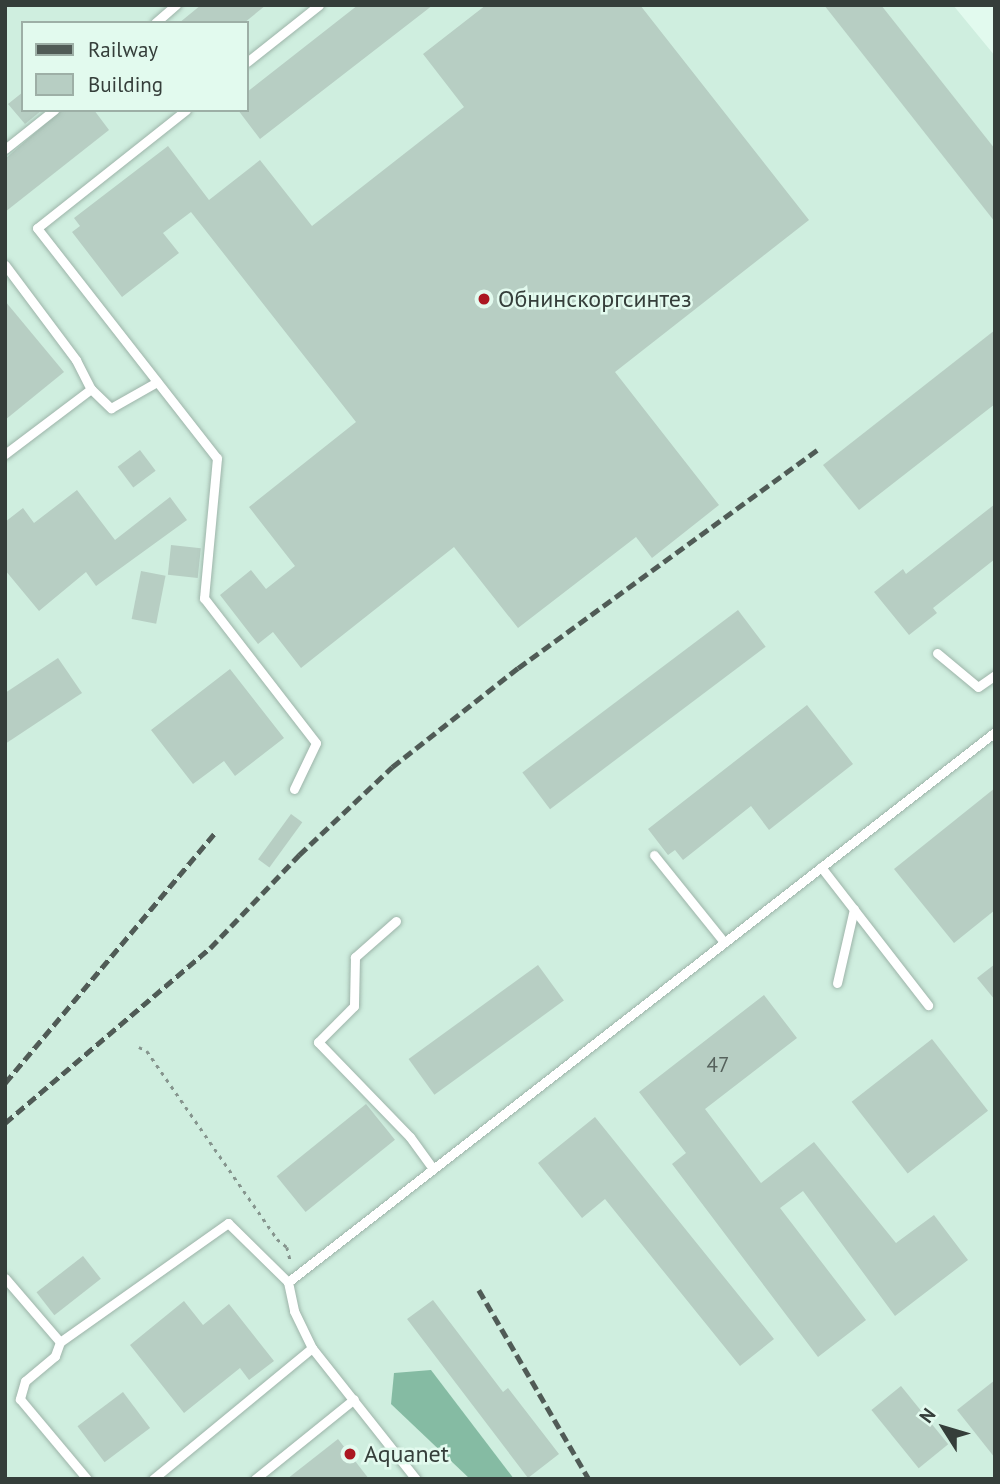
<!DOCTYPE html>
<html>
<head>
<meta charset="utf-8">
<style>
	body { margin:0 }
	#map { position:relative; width:1000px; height:1484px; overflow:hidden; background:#e2faee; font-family:"PT Sans",sans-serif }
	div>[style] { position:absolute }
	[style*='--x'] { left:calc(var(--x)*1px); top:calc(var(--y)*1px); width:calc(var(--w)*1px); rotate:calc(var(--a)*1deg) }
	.built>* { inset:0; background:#cfeedf }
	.forest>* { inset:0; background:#85bba3 }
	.building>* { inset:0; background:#b7cec3; transform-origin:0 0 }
	.path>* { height:2.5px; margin-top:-1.25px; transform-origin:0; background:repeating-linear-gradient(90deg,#86958e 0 3.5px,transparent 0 8.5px) }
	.roads { filter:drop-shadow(0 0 2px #9db4a9) drop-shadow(0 0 2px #9db4a9) }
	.service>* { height:9px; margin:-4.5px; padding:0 4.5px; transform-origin:4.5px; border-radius:4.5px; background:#fff }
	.rail>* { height:4.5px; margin-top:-2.25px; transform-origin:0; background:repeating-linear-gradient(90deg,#505b56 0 10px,transparent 0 15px) }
	.dots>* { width:19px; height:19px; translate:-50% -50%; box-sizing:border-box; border:4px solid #e2faee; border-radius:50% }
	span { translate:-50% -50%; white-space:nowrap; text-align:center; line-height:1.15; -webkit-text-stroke:5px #e2faee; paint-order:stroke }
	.number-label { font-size:21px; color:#56625c }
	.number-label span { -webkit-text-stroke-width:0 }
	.poi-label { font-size:24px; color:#353e3a }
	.left { translate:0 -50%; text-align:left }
	.frame { position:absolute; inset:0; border:7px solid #353e3a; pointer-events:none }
	.legend { position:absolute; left:21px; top:21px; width:228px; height:91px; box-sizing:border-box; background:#e2faee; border:2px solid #9dafa6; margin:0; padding:9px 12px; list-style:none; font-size:21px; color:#353e3a }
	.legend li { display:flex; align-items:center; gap:14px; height:35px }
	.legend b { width:35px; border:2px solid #9dafa6 }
	.north { position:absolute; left:909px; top:1393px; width:70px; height:70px; -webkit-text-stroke:5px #e2faee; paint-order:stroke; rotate:307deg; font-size:19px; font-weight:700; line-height:28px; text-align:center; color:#353e3a }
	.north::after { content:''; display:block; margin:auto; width:24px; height:32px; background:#353e3a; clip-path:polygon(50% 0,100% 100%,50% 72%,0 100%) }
</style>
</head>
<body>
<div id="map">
	<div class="built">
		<div style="clip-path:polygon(evenodd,5px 5px,953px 5px,995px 56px,995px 1479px,5px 1479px,5px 5px,23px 23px,247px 23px,247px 110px,23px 110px,23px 23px)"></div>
	</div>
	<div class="forest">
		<div style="clip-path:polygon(431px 1370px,514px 1479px,470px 1479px,391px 1404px,394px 1373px)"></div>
	</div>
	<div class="building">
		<div style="clip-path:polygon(201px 5px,266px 5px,244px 23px,179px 23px)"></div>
		<div style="clip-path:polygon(358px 5px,433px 5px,260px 139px,238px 110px,247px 110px,247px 92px)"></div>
		<div style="clip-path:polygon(486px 5px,640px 5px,809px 220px,615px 372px,719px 505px,652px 558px,636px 537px,518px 628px,454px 547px,301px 668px,273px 632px,258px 644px,220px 595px,251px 570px,266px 589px,295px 566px,249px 507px,356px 422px,191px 212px,163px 233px,179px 253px,122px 297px,72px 232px,80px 226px,74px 218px,168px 146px,209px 200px,260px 160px,312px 226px,464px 107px,423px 54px)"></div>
		<div style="clip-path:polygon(824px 5px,881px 5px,995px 149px,995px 222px)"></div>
		<div style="clip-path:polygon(23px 92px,23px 110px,42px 110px,25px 124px,8px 104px)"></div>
		<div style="clip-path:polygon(61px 110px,94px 110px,109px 130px,5px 212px,5px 159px)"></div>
		<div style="clip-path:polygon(5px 301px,64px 372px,5px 420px)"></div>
		<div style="clip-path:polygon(995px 330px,995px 404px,859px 510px,823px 465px)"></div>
		<div style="left:140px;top:450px;width:26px;height:28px;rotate:53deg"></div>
		<div style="clip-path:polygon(77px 490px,115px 540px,170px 497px,187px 520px,96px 586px,86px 572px,39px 611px,5px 570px,5px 522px,23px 508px,34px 523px)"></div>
		<div style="clip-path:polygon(995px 504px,995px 559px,933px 608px,937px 613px,909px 635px,874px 592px,903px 569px,906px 574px)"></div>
		<div style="left:171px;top:545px;width:30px;height:30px;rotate:6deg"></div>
		<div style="left:141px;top:571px;width:25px;height:49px;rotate:11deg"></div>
		<div style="left:738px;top:610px;width:46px;height:270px;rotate:53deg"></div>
		<div style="clip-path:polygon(58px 658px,82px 693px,5px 744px,5px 693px)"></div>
		<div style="clip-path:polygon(230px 669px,284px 738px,235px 776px,224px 761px,193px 784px,151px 730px)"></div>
		<div style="clip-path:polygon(807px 705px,853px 764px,769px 830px,751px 806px,683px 860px,675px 850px,668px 855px,648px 829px)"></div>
		<div style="clip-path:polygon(995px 788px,995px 910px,954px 943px,894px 869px)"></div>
		<div style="left:291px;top:814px;width:14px;height:56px;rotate:36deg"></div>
		<div style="clip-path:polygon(995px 964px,995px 1000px,977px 978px)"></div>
		<div style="left:538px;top:965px;width:44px;height:160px;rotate:54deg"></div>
		<div style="clip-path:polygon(764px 995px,797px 1038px,705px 1109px,761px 1183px,814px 1142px,896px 1243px,934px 1215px,968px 1260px,895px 1316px,803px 1191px,780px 1208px,866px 1320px,818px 1357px,672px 1164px,686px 1153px,639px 1092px)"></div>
		<div style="left:932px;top:1039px;width:91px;height:102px;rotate:52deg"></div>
		<div style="left:366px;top:1104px;width:46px;height:115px;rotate:51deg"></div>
		<div style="clip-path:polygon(595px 1117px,774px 1339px,740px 1366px,605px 1199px,582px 1218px,538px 1163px)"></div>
		<div style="left:83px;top:1256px;width:29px;height:59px;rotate:52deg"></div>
		<div style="clip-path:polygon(433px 1300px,503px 1392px,508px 1388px,559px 1454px,528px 1478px,407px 1319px)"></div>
		<div style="clip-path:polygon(184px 1301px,203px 1325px,229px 1304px,274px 1361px,249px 1380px,240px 1368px,184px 1413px,130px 1345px)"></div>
		<div style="clip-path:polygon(995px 1380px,995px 1458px,957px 1410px)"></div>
		<div style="left:901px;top:1386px;width:75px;height:38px;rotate:51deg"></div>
		<div style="left:123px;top:1392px;width:45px;height:57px;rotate:53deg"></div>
		<div style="clip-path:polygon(338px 1439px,369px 1479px,287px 1479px)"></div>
	</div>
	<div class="path">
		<div style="--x:139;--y:1047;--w:9;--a:27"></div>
		<div style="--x:147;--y:1051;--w:229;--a:55.3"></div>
		<div style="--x:277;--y:1239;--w:13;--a:39"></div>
		<div style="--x:287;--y:1247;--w:16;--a:76"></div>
	</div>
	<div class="roads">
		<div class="service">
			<div style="--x:155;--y:23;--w:28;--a:-41"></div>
			<div style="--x:247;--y:62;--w:92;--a:-38.4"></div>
			<div style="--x:186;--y:110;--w:190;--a:141.6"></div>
			<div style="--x:37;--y:228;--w:292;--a:52"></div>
			<div style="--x:217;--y:458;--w:141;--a:95.3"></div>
			<div style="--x:204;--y:598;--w:183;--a:52.3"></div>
			<div style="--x:316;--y:743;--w:51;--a:115.6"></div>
			<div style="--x:5;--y:149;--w:63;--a:-38.5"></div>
			<div style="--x:5;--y:265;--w:119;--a:53.2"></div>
			<div style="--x:76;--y:360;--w:33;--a:63"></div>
			<div style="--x:91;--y:389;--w:108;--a:142.9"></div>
			<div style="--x:91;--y:389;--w:28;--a:44"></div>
			<div style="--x:111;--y:408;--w:53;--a:-29.5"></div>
			<div style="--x:937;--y:653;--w:53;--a:39.7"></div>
			<div style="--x:978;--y:687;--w:21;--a:-35"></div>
			<div style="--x:654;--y:855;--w:112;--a:51.2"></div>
			<div style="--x:821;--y:867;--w:175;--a:52.2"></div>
			<div style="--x:396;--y:921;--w:55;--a:138.7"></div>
			<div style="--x:355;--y:957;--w:49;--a:91.2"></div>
			<div style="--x:354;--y:1006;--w:51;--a:135"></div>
			<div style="--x:318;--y:1042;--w:132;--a:45.9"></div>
			<div style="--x:410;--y:1137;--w:39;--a:54"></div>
			<div style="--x:837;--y:983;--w:76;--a:-77.1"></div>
			<div style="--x:5;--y:1278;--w:84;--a:49.3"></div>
			<div style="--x:60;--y:1342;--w:206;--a:-35.3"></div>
			<div style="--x:228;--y:1223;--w:84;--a:44.5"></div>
			<div style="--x:288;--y:1282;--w:896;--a:-37.88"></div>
			<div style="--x:288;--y:1282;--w:30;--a:78"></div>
			<div style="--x:294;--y:1311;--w:41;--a:64.1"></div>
			<div style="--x:312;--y:1348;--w:167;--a:51.6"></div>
			<div style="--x:60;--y:1342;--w:15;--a:110"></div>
			<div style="--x:55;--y:1356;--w:39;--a:140"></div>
			<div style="--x:25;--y:1381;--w:19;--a:106"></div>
			<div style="--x:20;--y:1399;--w:104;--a:50.1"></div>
			<div style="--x:153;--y:1479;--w:206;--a:-39.5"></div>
			<div style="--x:255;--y:1479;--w:127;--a:-38.9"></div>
		</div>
	</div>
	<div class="rail">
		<div style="--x:5;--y:1083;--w:325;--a:-50"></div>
		<div style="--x:5;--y:1123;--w:270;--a:-40.5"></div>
		<div style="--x:210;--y:948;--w:129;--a:-46.3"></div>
		<div style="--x:299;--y:855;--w:128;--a:-43.4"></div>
		<div style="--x:392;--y:767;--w:160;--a:-38.2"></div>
		<div style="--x:518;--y:668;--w:370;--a:-36.1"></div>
		<div style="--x:479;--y:1290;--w:219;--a:59.8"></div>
	</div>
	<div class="dots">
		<div style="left:484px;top:299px;background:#ab1721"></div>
		<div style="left:350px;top:1454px;background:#ab1721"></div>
	</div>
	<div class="number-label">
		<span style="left:718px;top:1065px">47</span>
	</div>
	<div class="poi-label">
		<span class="left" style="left:498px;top:299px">Обнинскоргсинтез</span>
		<span class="left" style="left:364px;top:1454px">Aquanet</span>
	</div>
	<div class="frame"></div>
	<ul class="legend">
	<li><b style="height:9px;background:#505b56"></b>Railway</li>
	<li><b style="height:19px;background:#b7cec3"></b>Building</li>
	</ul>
	<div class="north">N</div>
</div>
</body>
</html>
